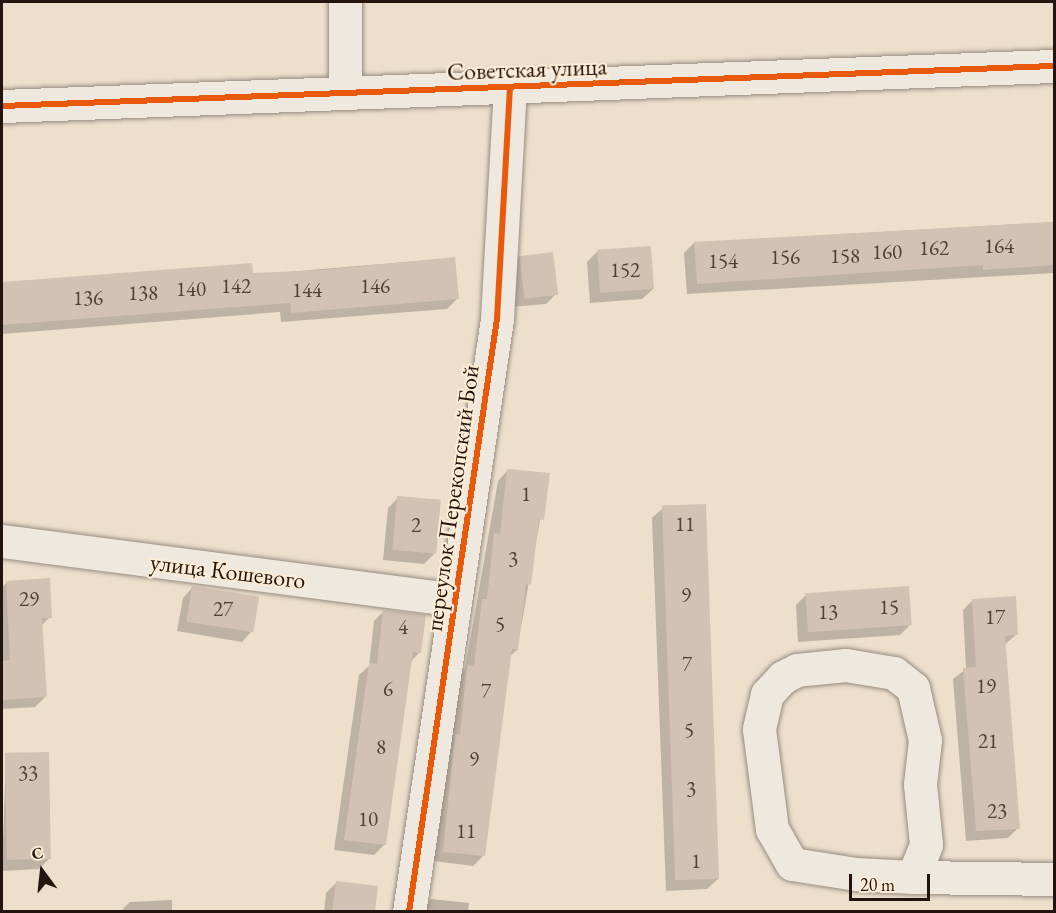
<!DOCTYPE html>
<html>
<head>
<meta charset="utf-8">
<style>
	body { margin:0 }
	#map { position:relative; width:1056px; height:913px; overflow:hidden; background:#eddfcc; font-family:"EB Garamond",serif }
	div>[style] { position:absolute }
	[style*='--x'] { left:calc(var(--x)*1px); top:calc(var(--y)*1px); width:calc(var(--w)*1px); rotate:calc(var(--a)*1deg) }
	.shadow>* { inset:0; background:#0003 }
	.building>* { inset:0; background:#d3c2b3; transform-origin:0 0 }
	.roads { filter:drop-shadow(0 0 2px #978c81) drop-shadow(0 0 2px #978c81) }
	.minor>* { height:33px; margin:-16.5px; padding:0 16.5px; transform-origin:16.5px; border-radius:16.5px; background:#efe8df }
	.cycleway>* { height:6px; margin:-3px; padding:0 3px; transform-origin:3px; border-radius:3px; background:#e8590c }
	span { translate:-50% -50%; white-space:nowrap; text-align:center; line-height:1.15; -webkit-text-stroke:4.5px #fcecd5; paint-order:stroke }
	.number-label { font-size:21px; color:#504037 }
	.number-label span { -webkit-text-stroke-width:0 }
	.street-label { font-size:24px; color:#24140e }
	.frame { position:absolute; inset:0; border:3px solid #24140e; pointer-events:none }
	.north { position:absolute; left:12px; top:841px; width:60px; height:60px; -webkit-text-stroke:4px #fcecd5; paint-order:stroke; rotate:345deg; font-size:16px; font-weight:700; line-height:24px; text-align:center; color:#24140e }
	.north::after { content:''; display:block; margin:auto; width:21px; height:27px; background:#24140e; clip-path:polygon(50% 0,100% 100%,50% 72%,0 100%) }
	.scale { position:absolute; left:849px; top:874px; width:81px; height:27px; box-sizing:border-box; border:3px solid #24140e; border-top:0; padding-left:8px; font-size:18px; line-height:21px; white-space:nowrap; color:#24140e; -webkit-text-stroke:4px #fcecd5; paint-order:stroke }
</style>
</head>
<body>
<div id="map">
	<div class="shadow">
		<div style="clip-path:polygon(1054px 222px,1054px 273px,687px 294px,684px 253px,694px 243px)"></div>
		<div style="clip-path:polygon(597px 252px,653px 289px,642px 299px,590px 303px,587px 262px)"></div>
		<div style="clip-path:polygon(520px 256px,556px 294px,546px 304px,511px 307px,510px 267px)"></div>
		<div style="clip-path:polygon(453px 258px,457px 299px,447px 309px,281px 322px,280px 312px,2px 334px,2px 285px,252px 275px)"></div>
		<div style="clip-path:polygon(508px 470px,548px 475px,517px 650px,509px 657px,483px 856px,473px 866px,433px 861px,457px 677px,465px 669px,498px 481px)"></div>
		<div style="clip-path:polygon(398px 498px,434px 554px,424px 564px,383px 560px,388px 508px)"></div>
		<div style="clip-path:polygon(663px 508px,718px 879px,707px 889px,666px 891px,652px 518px)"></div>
		<div style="clip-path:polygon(6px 583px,50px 617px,41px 626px,45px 697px,35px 707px,2px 709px,2px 588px)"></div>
		<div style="clip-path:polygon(193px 587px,252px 631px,242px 642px,177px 631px,183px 598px)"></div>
		<div style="clip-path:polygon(806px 595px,910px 625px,900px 635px,798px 642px,796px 605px)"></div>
		<div style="clip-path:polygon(973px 600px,1017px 634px,1004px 645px,1018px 828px,1008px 838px,966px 841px,953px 679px,966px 669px,963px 610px)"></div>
		<div style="clip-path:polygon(384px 611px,420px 652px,411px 661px,385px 844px,374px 855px,334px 850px,359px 675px,369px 666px,374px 621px)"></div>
		<div style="clip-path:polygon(6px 756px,49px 859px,39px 869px,2px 871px)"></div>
		<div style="clip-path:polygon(336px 883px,373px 912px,324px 912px,326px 893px)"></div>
		<div style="clip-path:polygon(431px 899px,469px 903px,468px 912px,420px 912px)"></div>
		<div style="clip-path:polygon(172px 900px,172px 912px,120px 912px,130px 902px)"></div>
	</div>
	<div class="building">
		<div style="clip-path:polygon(1054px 222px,1054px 265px,983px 270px,983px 265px,697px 284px,694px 242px)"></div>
		<div style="left:651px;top:246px;width:43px;height:54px;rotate:86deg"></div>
		<div style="left:553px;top:252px;width:43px;height:34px;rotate:83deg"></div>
		<div style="clip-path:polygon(455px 257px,459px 299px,291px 313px,290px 303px,2px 325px,2px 282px,252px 263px,253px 273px,324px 270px)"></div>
		<div style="clip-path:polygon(507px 469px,550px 473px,544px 520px,539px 519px,531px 585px,526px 584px,518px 650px,512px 649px,485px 856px,443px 852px,455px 734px,460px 734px,467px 665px,474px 666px,482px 599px,487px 599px,494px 533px,500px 534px)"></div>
		<div style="left:397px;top:496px;width:44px;height:54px;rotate:5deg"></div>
		<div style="left:706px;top:504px;width:375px;height:44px;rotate:88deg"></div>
		<div style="clip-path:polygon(50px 578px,52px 618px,42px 618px,47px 697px,3px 700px,2px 661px,10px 660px,6px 581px)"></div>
		<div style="left:192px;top:586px;width:68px;height:36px;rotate:9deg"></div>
		<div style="left:909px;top:586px;width:39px;height:104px;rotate:86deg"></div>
		<div style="clip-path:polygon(1016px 596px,1018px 635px,1005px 636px,1020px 829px,976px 831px,963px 668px,976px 667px,972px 599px)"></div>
		<div style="clip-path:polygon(383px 610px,426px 615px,421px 653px,413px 652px,386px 845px,344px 840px,369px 663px,377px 664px)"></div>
		<div style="left:49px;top:752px;width:107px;height:44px;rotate:89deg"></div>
		<div style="clip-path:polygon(336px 881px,378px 886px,375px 912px,332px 912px)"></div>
	</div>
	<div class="roads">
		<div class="minor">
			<div style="--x:345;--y:2;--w:91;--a:90"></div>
			<div style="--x:2;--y:106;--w:1053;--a:-2.18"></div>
			<div style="--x:2;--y:541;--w:457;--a:7.4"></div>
			<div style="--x:913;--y:877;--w:35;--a:-68"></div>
			<div style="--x:926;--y:844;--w:60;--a:-95.7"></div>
			<div style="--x:920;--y:784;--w:44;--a:-83.5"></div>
			<div style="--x:925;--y:740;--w:53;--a:-103"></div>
			<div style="--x:913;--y:688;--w:24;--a:-142"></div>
			<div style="--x:894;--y:673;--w:49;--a:-170.5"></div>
			<div style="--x:846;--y:665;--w:49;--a:174.2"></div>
			<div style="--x:797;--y:670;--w:16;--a:153"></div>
			<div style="--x:783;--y:677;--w:23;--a:133"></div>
			<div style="--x:767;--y:694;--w:36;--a:103"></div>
			<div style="--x:759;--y:729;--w:101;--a:82.6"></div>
			<div style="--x:772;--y:829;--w:40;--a:60.3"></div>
			<div style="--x:792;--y:864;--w:65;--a:8.9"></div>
			<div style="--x:856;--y:874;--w:57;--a:3"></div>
			<div style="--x:913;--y:877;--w:141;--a:0.8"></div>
			<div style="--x:409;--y:912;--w:599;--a:-81.56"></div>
			<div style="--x:497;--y:319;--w:231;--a:-86.8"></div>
		</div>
	</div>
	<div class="cycleway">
		<div style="--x:2;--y:106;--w:1053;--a:-2.18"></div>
		<div style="--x:409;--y:912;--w:599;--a:-81.56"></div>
		<div style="--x:497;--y:319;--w:231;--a:-86.8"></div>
	</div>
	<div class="number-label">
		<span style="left:999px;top:246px">164</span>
		<span style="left:934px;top:248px">162</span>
		<span style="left:887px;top:252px">160</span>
		<span style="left:845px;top:256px">158</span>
		<span style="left:785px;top:257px">156</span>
		<span style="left:723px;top:261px">154</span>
		<span style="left:625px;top:270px">152</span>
		<span style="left:236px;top:286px">142</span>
		<span style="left:375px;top:286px">146</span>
		<span style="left:191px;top:289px">140</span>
		<span style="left:307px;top:290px">144</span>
		<span style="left:143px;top:293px">138</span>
		<span style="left:88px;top:298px">136</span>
		<span style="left:526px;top:494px">1</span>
		<span style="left:685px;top:524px">11</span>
		<span style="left:416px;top:525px">2</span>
		<span style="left:513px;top:559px">3</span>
		<span style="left:686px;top:595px">9</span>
		<span style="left:29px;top:599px">29</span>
		<span style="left:889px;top:607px">15</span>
		<span style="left:223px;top:609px">27</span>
		<span style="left:828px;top:612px">13</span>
		<span style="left:995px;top:617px">17</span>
		<span style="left:500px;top:624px">5</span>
		<span style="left:403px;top:627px">4</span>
		<span style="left:687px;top:664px">7</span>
		<span style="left:986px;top:686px">19</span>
		<span style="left:388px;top:689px">6</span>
		<span style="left:486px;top:691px">7</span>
		<span style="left:689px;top:730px">5</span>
		<span style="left:988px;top:741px">21</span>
		<span style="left:381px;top:747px">8</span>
		<span style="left:474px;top:759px">9</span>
		<span style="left:28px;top:773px">33</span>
		<span style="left:691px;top:789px">3</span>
		<span style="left:997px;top:811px">23</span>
		<span style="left:368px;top:819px">10</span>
		<span style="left:466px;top:831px">11</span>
		<span style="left:696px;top:861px">1</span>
	</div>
	<div class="street-label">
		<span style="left:527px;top:69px;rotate:-2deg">Советская улица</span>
		<span style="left:452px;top:498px;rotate:-82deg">переулок Перекопский Бой</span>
		<span style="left:228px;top:571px;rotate:7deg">улица Кошевого</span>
	</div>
	<div class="frame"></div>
	<div class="north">С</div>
	<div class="scale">20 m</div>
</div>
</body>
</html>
